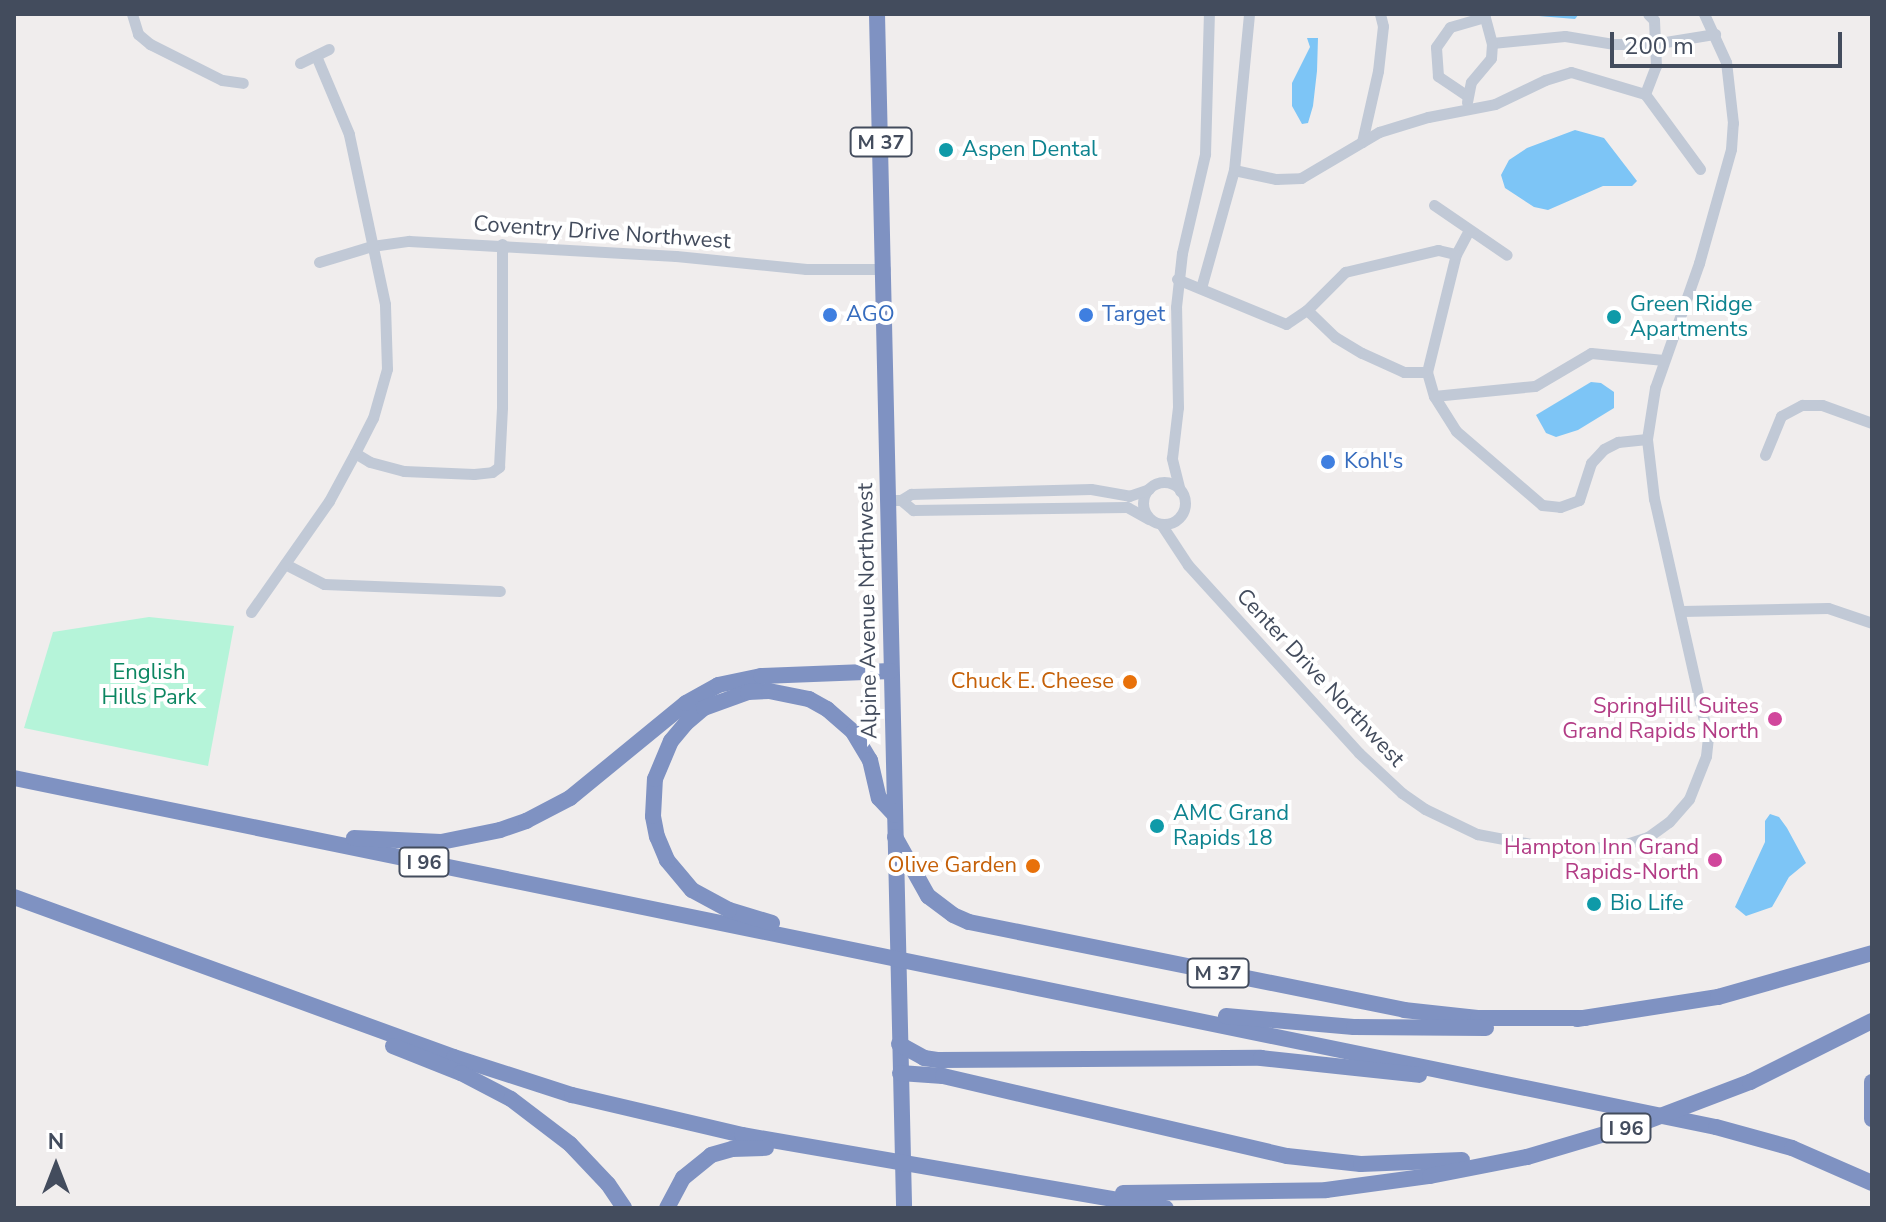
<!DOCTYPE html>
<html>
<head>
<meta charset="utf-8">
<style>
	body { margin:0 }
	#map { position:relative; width:1886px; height:1222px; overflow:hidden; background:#f0eded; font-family:"Nunito Sans",sans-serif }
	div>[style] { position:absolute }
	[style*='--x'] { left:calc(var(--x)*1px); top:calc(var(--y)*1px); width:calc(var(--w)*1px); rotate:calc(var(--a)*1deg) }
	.green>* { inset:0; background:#b5f4d9 }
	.water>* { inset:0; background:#7dc5f6 }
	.minor>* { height:11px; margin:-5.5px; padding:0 5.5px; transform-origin:5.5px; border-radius:5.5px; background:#c1c9d6 }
	.minor>.ring { margin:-5.5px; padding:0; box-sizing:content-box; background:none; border:11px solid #c1c9d6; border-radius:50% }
	.highway>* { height:16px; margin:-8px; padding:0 8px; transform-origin:8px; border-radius:8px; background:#7f92c2 }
	.dots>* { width:22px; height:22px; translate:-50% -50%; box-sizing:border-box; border:4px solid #fff; border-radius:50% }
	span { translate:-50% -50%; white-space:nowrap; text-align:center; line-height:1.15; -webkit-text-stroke:8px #fff; paint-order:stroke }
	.shield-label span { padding:2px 6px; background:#fff; border:2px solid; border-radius:6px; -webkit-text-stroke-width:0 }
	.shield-label { font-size:20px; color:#434c5d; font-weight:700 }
	.culture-label { font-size:22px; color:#0d838f }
	.left { translate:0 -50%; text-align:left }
	.street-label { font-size:22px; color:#434c5d }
	.shop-label { font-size:22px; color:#366cbe }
	.park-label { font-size:22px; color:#0c8661 }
	.food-label { font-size:22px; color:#c56008 }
	.right { translate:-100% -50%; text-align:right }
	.hotel-label { font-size:22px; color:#b23c85 }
	.frame { position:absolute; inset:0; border:16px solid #434c5d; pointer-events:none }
	.north { position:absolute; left:16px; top:1126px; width:80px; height:80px; -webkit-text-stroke:6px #fff; paint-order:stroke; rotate:0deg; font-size:22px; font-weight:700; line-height:32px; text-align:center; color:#434c5d }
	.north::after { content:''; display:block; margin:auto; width:28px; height:36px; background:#434c5d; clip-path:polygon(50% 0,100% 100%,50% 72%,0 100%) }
	.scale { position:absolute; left:1610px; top:32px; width:232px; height:36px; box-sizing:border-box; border:4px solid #434c5d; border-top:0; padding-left:10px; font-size:24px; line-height:28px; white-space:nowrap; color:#434c5d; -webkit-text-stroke:6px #fff; paint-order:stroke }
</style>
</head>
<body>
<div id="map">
	<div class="green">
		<div style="clip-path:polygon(149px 617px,234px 626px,208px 766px,24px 728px,53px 632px)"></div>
	</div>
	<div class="water">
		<div style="clip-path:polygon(1516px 14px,1579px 14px,1575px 19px)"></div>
		<div style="clip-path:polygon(1307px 38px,1318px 38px,1317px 71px,1313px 106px,1308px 123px,1302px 124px,1292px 106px,1292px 83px,1310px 47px)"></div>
		<div style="clip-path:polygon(1575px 130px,1604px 138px,1637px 181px,1632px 186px,1603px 186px,1548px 210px,1534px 207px,1505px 188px,1501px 175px,1509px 160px,1527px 148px)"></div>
		<div style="clip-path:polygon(1591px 382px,1601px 383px,1614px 392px,1614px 408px,1578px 430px,1556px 437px,1546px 433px,1536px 415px)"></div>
		<div style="clip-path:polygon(1770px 814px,1779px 817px,1787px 828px,1806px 863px,1789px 877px,1772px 907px,1746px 916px,1735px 907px,1765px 842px,1765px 821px)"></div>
	</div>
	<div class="minor">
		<div style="--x:132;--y:14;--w:21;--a:73"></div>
		<div style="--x:138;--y:34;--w:16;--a:40"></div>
		<div style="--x:150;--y:44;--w:80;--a:26.6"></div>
		<div style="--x:222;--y:80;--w:21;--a:8"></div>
		<div style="--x:1484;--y:14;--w:30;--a:75"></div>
		<div style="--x:1492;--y:43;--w:73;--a:-5.5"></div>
		<div style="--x:1565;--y:36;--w:50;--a:9.3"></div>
		<div style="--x:1614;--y:44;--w:39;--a:0"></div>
		<div style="--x:1653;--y:44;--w:63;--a:-9.2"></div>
		<div style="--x:300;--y:63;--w:32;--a:-26"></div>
		<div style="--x:1645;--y:94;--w:30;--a:-69"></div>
		<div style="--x:1656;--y:66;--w:46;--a:-92.5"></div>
		<div style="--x:1654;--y:20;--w:8;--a:-135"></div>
		<div style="--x:1466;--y:95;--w:34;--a:-146"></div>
		<div style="--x:1438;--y:76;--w:29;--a:-94"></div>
		<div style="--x:1436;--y:47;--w:24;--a:-55"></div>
		<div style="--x:1450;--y:27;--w:36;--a:-16"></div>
		<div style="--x:1467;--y:102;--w:20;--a:-79"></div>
		<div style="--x:1471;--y:82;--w:31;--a:-50"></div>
		<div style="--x:1491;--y:58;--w:15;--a:-86"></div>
		<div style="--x:1362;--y:142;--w:73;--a:-77.3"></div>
		<div style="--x:1378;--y:71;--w:45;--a:-83.7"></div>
		<div style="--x:1383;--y:26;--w:12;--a:-104"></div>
		<div style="--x:1234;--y:170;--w:43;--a:12.1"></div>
		<div style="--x:1276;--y:179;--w:25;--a:-2"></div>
		<div style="--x:1301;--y:178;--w:91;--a:-30.5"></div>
		<div style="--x:1379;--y:132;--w:51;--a:-17"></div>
		<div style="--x:1428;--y:117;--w:68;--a:-11"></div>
		<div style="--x:1495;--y:104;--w:55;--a:-25.6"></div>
		<div style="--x:1545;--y:80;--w:27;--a:-17"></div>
		<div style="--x:1571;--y:72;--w:77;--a:16.6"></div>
		<div style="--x:1645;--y:94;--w:93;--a:53.7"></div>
		<div style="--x:1434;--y:205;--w:88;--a:34.4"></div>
		<div style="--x:1469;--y:230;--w:27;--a:118"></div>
		<div style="--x:1456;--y:254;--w:122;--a:103.8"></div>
		<div style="--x:1427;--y:372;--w:25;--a:74"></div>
		<div style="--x:1434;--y:396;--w:41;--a:57.8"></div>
		<div style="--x:1456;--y:431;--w:113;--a:40.7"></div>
		<div style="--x:1542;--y:505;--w:18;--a:6"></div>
		<div style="--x:1560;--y:507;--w:20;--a:-20"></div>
		<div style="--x:1579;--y:500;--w:39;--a:-72"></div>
		<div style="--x:1591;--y:463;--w:19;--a:-47"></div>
		<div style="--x:1604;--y:449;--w:16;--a:-27"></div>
		<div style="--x:1618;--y:442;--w:29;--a:-6"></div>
		<div style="--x:319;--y:262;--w:55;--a:-16.8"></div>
		<div style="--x:372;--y:246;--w:37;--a:-8"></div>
		<div style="--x:409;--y:241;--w:267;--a:3.2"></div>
		<div style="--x:676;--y:256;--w:131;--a:5.7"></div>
		<div style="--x:806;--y:269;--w:79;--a:0"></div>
		<div style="--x:1177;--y:279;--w:118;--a:22.4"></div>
		<div style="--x:1286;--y:324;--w:25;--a:-34"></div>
		<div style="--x:1307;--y:310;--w:54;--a:-45"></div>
		<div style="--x:1345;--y:272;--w:96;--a:-13.3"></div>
		<div style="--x:1438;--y:250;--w:18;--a:13"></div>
		<div style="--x:1201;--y:288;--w:123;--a:-74.4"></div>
		<div style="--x:1234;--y:170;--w:157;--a:-84.5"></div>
		<div style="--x:1307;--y:310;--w:39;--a:44"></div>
		<div style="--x:1335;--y:337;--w:31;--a:31"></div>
		<div style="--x:1362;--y:353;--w:46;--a:24.3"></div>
		<div style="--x:1404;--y:372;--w:23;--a:0"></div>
		<div style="--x:1434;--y:396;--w:101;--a:-5.7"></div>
		<div style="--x:1535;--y:386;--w:65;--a:-30.5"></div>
		<div style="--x:1591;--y:353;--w:73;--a:5.5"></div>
		<div style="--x:355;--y:453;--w:17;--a:31"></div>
		<div style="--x:370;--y:462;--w:35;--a:15"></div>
		<div style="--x:404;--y:471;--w:70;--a:2.5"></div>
		<div style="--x:474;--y:474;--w:18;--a:-6"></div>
		<div style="--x:492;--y:472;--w:9;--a:-36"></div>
		<div style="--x:499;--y:467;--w:60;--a:-87.1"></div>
		<div style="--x:502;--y:407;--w:163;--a:-90"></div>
		<div style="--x:1765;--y:455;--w:42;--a:-67.7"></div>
		<div style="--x:1781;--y:416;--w:24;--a:-28"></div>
		<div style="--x:1802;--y:405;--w:20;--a:0"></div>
		<div style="--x:1822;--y:405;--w:53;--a:19.8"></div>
		<div class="ring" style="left:1143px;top:482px;width:31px;height:31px"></div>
		<div style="--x:1180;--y:491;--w:34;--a:-104"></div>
		<div style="--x:1172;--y:458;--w:51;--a:-83.3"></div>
		<div style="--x:1178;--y:407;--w:100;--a:-91.1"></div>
		<div style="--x:1176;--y:307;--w:54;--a:-83.7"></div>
		<div style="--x:1182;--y:253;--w:102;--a:-76.9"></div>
		<div style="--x:1205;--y:154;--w:140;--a:-88.4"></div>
		<div style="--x:888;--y:500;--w:13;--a:0"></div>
		<div style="--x:901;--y:500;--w:12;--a:-31"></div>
		<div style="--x:911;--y:494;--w:180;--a:-1.6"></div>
		<div style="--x:1091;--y:489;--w:39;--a:10"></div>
		<div style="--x:1129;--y:496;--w:21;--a:-19"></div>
		<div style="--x:901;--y:500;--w:16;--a:40"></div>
		<div style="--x:913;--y:510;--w:214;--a:-0.8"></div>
		<div style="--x:1127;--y:507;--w:25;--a:29"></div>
		<div style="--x:1161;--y:524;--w:49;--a:56.6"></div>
		<div style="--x:1188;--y:565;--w:254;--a:47.7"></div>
		<div style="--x:1359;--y:753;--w:59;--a:42.9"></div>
		<div style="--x:1402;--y:793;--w:28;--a:35"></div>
		<div style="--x:1425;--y:809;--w:58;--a:25.7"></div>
		<div style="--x:1477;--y:834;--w:76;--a:10.6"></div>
		<div style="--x:1552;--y:848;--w:65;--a:-0.9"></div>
		<div style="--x:1617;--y:847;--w:33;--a:-18"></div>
		<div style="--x:1648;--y:837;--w:26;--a:-36"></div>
		<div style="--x:1669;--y:822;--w:30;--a:-49"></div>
		<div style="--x:1689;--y:799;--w:46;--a:-68.4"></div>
		<div style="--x:1706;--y:756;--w:18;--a:-84"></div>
		<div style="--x:1708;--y:738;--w:245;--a:-102.7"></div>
		<div style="--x:1654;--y:499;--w:60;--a:-96.7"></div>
		<div style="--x:1647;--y:439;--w:52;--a:-81.1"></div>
		<div style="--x:1655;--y:388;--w:133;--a:-70.6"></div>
		<div style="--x:1699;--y:263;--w:118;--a:-74.3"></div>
		<div style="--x:1731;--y:149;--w:26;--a:-86"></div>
		<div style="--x:1733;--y:123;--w:61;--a:-96.5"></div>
		<div style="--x:1726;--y:62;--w:53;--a:-114.6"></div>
		<div style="--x:285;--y:564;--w:44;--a:27.1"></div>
		<div style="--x:324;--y:584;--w:176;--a:2.3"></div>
		<div style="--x:1682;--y:611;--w:146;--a:-1.2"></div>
		<div style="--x:1828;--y:608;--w:46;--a:18.8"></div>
		<div style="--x:251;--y:612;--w:136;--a:-54.9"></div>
		<div style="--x:329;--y:501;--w:55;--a:-61.6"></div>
		<div style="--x:355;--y:453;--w:39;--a:-63"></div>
		<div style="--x:373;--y:418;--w:51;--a:-74.1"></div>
		<div style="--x:387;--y:369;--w:65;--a:-91.8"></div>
		<div style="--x:385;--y:304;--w:174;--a:-102"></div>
		<div style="--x:349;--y:134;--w:85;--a:-112.9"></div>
	</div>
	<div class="highway">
		<div style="--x:877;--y:14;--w:1194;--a:88.7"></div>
		<div style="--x:14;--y:778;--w:1737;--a:11.59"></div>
		<div style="--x:1716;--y:1127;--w:79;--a:15.4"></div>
		<div style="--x:1792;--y:1148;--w:87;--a:23.6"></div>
		<div style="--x:895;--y:837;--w:68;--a:60.8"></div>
		<div style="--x:928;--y:896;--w:31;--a:37"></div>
		<div style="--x:953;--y:915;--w:17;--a:24"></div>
		<div style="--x:969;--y:922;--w:444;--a:11.4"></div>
		<div style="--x:1404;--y:1010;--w:74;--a:6.2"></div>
		<div style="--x:1478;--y:1018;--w:107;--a:0"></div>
		<div style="--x:354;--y:838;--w:87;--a:2.6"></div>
		<div style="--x:441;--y:842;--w:60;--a:-11.5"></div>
		<div style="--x:500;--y:830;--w:28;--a:-19"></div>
		<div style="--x:526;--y:821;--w:50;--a:-27.6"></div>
		<div style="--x:570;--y:798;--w:150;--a:-39.3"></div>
		<div style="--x:686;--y:703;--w:37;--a:-29"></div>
		<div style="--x:718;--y:685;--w:44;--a:-11.8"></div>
		<div style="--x:761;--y:676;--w:130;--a:-2.2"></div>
		<div style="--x:14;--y:897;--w:468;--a:20"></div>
		<div style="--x:454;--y:1057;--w:124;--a:17.9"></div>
		<div style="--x:572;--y:1095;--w:175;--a:13.2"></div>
		<div style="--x:742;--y:1135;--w:430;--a:9.8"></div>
		<div style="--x:772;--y:923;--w:45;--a:-163.2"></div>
		<div style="--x:729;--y:910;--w:42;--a:-151.6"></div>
		<div style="--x:692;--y:890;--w:39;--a:-130"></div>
		<div style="--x:667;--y:860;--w:25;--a:-113"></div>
		<div style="--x:657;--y:837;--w:21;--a:-101"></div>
		<div style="--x:653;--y:816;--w:37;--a:-87"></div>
		<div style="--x:655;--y:779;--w:41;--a:-67.2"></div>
		<div style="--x:671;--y:741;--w:23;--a:-50"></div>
		<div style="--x:686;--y:723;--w:23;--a:-40"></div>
		<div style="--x:704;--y:708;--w:47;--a:-20"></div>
		<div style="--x:748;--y:692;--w:21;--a:-3"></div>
		<div style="--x:769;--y:691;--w:41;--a:11.3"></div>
		<div style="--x:809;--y:699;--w:21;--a:29"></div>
		<div style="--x:827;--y:709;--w:35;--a:41"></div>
		<div style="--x:853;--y:732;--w:33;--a:59"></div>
		<div style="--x:870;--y:760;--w:39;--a:77"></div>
		<div style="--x:879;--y:798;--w:23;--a:47"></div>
		<div style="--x:1226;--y:1016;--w:128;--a:4.9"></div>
		<div style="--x:1354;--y:1027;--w:132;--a:0.4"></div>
		<div style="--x:1577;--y:1019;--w:143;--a:-8.9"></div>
		<div style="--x:1718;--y:997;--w:160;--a:-15.9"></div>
		<div style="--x:899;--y:1044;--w:29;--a:29"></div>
		<div style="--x:924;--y:1058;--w:15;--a:8"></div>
		<div style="--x:939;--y:1060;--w:322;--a:-0.4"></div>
		<div style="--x:1261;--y:1058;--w:159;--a:6.1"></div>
		<div style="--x:393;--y:1046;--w:73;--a:21.7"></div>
		<div style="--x:461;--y:1073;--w:56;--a:27.5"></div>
		<div style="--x:511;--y:1099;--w:74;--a:37.3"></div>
		<div style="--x:570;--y:1144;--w:55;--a:46.5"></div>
		<div style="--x:608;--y:1184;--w:29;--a:56"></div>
		<div style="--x:900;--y:1073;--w:43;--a:4"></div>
		<div style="--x:943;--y:1076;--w:353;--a:13.1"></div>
		<div style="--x:1287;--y:1156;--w:74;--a:6.2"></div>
		<div style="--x:1361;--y:1164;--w:101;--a:-2.3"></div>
		<div style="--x:1872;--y:1082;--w:37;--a:90"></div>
		<div style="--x:1123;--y:1193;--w:203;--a:-0.8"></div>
		<div style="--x:1326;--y:1190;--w:105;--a:-7.7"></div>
		<div style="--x:1430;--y:1176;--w:99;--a:-11.1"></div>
		<div style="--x:1527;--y:1157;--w:120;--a:-16.5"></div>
		<div style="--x:1642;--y:1123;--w:116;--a:-20.8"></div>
		<div style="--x:1750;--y:1082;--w:136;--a:-26.6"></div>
		<div style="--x:667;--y:1208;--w:34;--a:-62"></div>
		<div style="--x:683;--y:1178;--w:36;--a:-39"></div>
		<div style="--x:711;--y:1155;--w:22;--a:-16"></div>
		<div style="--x:732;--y:1149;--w:34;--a:-2"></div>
	</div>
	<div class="dots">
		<div style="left:946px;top:150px;background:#0f9aa8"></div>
		<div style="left:830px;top:315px;background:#3f7fe0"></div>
		<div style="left:1086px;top:315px;background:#3f7fe0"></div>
		<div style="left:1614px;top:317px;background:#0f9aa8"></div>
		<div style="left:1328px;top:462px;background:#3f7fe0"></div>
		<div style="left:1130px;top:682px;background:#e8710a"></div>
		<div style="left:1775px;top:719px;background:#d1479c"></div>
		<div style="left:1157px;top:826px;background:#0f9aa8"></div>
		<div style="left:1715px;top:860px;background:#d1479c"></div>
		<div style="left:1033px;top:866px;background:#e8710a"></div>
		<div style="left:1594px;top:904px;background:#0f9aa8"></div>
	</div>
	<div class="shield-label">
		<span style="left:881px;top:142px">M 37</span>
		<span style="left:424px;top:862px">I 96</span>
		<span style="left:1218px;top:973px">M 37</span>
		<span style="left:1626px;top:1128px">I 96</span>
	</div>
	<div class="culture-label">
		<span class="left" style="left:962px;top:150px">Aspen Dental</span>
		<span class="left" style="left:1630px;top:317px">Green Ridge<br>Apartments</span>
		<span class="left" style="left:1173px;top:826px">AMC Grand<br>Rapids 18</span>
		<span class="left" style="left:1610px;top:904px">Bio Life</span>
	</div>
	<div class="street-label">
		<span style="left:602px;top:233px;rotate:4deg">Coventry Drive Northwest</span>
		<span style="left:868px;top:611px;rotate:-91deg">Alpine Avenue Northwest</span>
		<span style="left:1320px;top:678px;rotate:47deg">Center Drive Northwest</span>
	</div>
	<div class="shop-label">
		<span class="left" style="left:846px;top:315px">AGO</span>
		<span class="left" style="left:1102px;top:315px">Target</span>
		<span class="left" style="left:1344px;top:462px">Kohl's</span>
	</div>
	<div class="park-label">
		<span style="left:149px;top:685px">English<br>Hills Park</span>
	</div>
	<div class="food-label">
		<span class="right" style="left:1114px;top:682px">Chuck E. Cheese</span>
		<span class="right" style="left:1017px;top:866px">Olive Garden</span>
	</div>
	<div class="hotel-label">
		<span class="right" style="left:1759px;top:719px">SpringHill Suites<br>Grand Rapids North</span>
		<span class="right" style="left:1699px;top:860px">Hampton Inn Grand<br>Rapids-North</span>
	</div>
	<div class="frame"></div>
	<div class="north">N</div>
	<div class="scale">200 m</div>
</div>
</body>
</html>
